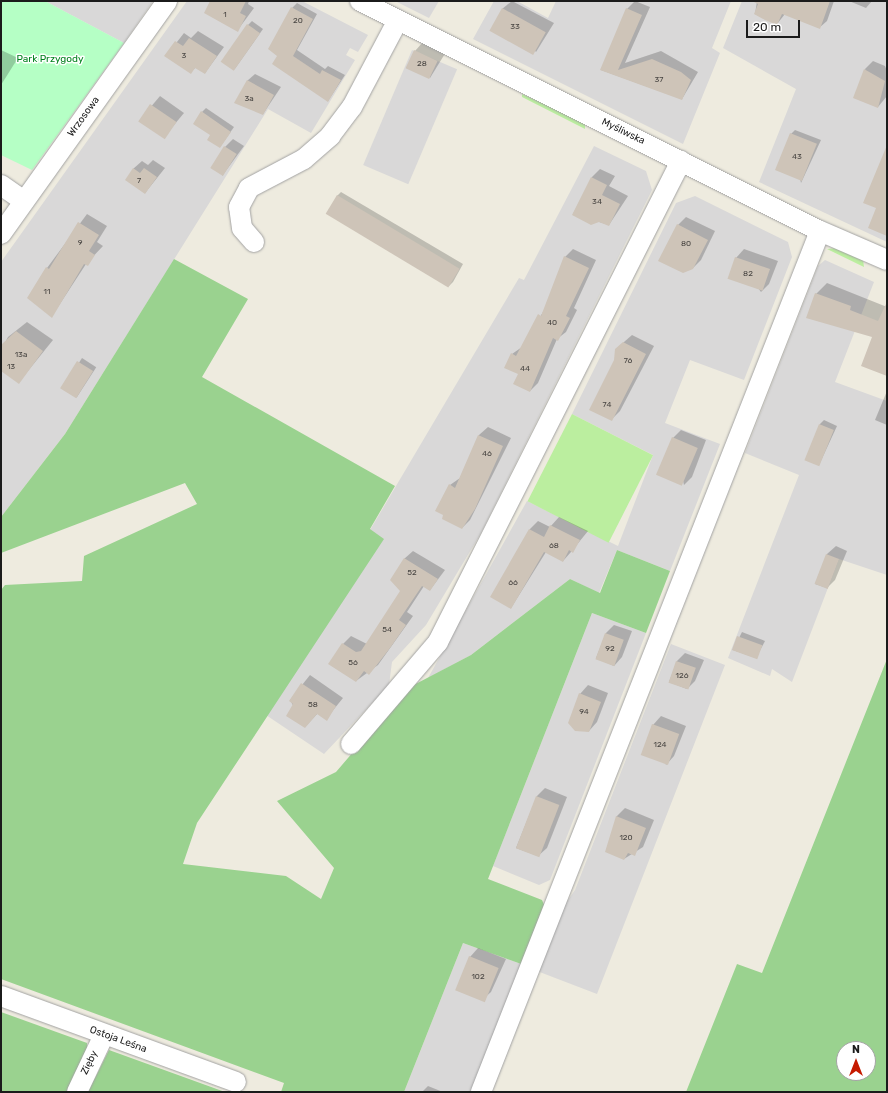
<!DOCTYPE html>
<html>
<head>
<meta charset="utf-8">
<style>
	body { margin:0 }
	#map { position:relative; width:888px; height:1093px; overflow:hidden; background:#eeebdf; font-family:Rubik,sans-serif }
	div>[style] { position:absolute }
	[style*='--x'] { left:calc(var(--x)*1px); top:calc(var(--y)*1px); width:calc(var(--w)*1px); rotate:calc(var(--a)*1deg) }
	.residential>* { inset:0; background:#d9d8d8; transform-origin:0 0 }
	.grass>* { inset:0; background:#bbee9f; transform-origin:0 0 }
	.forest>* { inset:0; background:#9ad28f }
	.park>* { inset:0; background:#b5ffc5 }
	.shadow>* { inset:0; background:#0003; transform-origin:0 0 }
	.building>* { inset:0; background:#cec4b8; transform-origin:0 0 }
	.roads { filter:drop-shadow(0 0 1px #a2a2a2) drop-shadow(0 0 1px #a2a2a2) }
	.minor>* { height:20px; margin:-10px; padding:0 10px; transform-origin:10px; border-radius:10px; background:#fff }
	span { translate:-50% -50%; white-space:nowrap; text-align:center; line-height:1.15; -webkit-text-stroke:3px #fff; paint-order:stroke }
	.number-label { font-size:8px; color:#484542 }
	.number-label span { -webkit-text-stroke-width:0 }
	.park-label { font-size:10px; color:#01811c }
	.street-label { font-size:10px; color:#1b1b1b }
	.frame { position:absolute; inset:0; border:2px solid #1b1b1b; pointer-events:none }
	.north { position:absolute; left:836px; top:1041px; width:40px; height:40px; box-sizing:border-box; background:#fff; border:1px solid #a4a4a4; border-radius:50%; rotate:0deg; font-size:11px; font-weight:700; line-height:16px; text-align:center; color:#1b1b1b }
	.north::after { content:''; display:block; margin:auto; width:14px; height:18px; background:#c61a00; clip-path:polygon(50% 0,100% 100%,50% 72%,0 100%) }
	.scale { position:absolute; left:746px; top:20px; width:54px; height:18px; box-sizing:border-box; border:2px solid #1b1b1b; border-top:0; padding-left:5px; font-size:12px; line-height:14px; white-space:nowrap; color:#1b1b1b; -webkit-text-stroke:3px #fff; paint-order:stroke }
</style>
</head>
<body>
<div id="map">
	<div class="residential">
		<div style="clip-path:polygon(45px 1px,153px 1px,124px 43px)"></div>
		<div style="clip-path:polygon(187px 1px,302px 1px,368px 35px,358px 52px,350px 48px,346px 55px,355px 60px,311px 133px,268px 109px,65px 434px,1px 517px,1px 262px)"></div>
		<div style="clip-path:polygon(395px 1px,439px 1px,429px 18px)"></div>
		<div style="clip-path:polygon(494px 1px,517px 1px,548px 18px,556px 1px,731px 1px,712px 48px,720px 53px,683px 144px,473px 39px)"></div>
		<div style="clip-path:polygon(742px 1px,887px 1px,887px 242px,759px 182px,796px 89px,723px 48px)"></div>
		<div style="left:412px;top:50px;width:49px;height:125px;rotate:23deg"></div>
		<div style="clip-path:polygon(594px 146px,646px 171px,652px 190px,481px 533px,426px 625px,392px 662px,389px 685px,324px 754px,266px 715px,383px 539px,370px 530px,519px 278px,524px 280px)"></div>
		<div style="clip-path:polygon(695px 196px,788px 242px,792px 257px,744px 380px,690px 360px,665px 423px,720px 444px,670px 571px,617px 550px,599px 593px,570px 579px,471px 655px,428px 678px,527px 501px,618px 546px,653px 455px,572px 414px,676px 203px)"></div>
		<div style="clip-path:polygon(825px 260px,874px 282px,835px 382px,887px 401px,887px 575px,839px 559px,792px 682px,772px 669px,770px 676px,728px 658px,799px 475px,745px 453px,818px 266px)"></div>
		<div style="clip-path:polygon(592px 613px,646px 633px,550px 880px,539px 885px,493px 866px)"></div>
		<div style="clip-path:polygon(671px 644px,725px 665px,597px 994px,537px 971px,559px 913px,575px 890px)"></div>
		<div style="clip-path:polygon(463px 943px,524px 965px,474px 1092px,404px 1092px)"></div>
	</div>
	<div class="grass">
		<div style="clip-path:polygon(522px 94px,585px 122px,585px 129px,522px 97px)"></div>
		<div style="clip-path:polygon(837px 248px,863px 260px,864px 267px,827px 249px)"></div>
		<div style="left:572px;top:414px;width:91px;height:98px;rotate:27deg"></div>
	</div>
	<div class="forest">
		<div style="clip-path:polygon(174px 259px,248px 299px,202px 377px,395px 486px,370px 529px,384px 539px,197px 823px,183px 864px,286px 876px,321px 899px,334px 868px,277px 801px,336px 772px,408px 688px,471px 655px,570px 579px,600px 593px,617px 550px,670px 571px,646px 633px,592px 613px,488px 879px,542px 900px,546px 909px,524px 965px,463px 943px,404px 1092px,281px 1092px,284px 1083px,1px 979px,1px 590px,5px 585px,82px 581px,84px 556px,197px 504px,185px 483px,1px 553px,1px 517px,65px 434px)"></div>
		<div style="clip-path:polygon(evenodd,887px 659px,887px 1092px,686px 1092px,737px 964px,762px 973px,887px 659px,844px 1049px,868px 1049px,868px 1073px,844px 1073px,844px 1049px)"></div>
		<div style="clip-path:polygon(1px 1012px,87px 1043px,87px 1058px,68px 1092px,1px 1092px)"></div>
		<div style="clip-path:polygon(109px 1050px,225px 1092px,88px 1092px)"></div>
	</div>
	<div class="park">
		<div style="clip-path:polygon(1px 1px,45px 1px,124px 43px,32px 170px,1px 155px)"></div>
	</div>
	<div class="shadow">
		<div style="clip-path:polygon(211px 1px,249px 1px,248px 4px,254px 8px,237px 31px)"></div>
		<div style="clip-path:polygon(512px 1px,554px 23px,536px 52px,502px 9px)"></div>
		<div style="clip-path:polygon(635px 1px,650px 7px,625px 63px,661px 51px,698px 72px,682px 99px,601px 70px,627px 9px)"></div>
		<div style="clip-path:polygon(757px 1px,834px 1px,827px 21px,819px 28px,785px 14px,777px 24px,755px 14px)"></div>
		<div style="clip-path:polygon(849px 1px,872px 1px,866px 8px)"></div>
		<div style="clip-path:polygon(297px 3px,317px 14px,297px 50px,325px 69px,328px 66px,345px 75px,328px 101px,279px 56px,292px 8px)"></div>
		<div style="clip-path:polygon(252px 21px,263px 29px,234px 70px,248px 25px)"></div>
		<div style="clip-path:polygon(198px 31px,224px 47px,205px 73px,196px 67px,191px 72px,166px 56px,184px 33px,191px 38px)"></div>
		<div style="clip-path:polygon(423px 42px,446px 52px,430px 78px,415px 51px)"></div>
		<div style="clip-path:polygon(1px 50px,18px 58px,1px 85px)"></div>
		<div style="clip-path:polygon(873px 61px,885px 66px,887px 71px,887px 96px,878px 107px,865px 69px)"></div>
		<div style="clip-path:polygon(255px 74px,281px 87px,263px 114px,247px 81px)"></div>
		<div style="clip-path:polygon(160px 96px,184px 113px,164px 137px,139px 121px)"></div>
		<div style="clip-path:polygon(206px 108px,234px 127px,220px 147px,202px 112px)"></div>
		<div style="clip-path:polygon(795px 130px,821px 140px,801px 183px,791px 134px)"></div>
		<div style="clip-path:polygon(233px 139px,244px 146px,222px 176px,225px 147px)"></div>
		<div style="clip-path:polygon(153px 160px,165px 168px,145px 193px,133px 169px,142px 161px,148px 165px)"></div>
		<div style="clip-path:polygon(600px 169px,615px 176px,609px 186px,628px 196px,609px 225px,573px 214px,592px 177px)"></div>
		<div style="clip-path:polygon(341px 192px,463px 264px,453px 282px,449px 286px,337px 196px)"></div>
		<div style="clip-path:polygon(87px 214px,107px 226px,97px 242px,103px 246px,86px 264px,52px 316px,47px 268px)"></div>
		<div style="clip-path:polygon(686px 217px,715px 231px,701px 260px,692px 269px,678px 225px)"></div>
		<div style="clip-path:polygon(573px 249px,596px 260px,574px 308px,577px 310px,566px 332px,557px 339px,538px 383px,530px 391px,512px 354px,522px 347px,546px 307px,565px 257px)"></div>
		<div style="clip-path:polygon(744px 249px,778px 261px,769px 284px,761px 292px,736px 258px)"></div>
		<div style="clip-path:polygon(827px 283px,887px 307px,887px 375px,874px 336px,816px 294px)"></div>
		<div style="clip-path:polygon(27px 322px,53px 340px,19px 382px,1px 370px,1px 350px,8px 337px)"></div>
		<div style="clip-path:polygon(632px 335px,654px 346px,620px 411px,611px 420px,616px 349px)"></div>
		<div style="left:82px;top:358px;width:17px;height:36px;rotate:33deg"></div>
		<div style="clip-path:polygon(887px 391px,887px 425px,875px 420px)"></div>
		<div style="clip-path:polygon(824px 420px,837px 426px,819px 465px,820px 424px)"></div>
		<div style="clip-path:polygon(488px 427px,511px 438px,470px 520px,462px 528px,450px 485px,460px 478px,479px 435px)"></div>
		<div style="clip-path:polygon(681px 430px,706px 440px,692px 477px,684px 485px,673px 438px)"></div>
		<div style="clip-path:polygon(559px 517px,588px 531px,571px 552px,563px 561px,546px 552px,511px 608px,492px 596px,530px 529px,538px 521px,550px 527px)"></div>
		<div style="clip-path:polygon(836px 546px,847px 551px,835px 580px,827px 588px,815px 584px,827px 554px)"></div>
		<div style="clip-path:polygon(413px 551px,445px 570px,430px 590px,424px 586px,407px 612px,413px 616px,378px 665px,356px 681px,343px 644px,351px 636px,367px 644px,402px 591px,404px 559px)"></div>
		<div style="clip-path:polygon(614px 625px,632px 631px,622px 657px,614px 666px,596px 658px,606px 633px)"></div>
		<div style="clip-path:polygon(742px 632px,765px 641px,756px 658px,733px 650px)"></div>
		<div style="clip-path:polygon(685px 653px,704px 660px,695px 681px,687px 689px,669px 682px,677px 661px)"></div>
		<div style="clip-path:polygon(310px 675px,343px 698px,326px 719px,318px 713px,305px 727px,290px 700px)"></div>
		<div style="clip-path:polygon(588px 685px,608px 693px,597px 722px,589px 731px,580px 694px)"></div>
		<div style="clip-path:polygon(661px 716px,686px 726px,674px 756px,666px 765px,653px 725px)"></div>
		<div style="clip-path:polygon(545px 788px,567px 797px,547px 848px,538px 856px,516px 848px,537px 796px)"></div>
		<div style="clip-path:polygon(625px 808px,654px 820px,643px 847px,624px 859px,616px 817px)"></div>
		<div style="clip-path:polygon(478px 948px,506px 959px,491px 992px,482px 1000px,470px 957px)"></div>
		<div style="clip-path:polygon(428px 1086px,443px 1092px,422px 1092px)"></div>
	</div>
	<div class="building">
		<div style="clip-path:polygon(210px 1px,246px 1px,240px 13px,246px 16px,238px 32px,204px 13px)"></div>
		<div style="clip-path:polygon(752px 1px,830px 1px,820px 29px,782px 14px,777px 25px,765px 20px,754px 14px,758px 4px)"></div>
		<div style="clip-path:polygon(291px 7px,313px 19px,293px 56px,320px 74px,322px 70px,341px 80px,328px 102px,272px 64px,277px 56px,268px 49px)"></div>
		<div style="left:502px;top:8px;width:50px;height:26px;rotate:29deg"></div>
		<div style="clip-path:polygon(626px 8px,642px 15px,618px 70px,652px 59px,681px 72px,691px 80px,682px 100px,600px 70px)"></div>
		<div style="left:247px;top:24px;width:16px;height:46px;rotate:35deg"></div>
		<div style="clip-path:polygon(189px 38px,217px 56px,205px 74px,195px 68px,191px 74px,164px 56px,175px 41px,183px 46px)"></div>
		<div style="left:414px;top:50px;width:26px;height:20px;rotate:25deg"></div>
		<div style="clip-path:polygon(864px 69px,885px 81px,878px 108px,853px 98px)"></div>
		<div style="clip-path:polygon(247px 80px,274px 95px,263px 115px,234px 103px)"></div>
		<div style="left:150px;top:104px;width:32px;height:21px;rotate:34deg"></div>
		<div style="clip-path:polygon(201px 111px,231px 132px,220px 148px,207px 140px,210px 135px,193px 124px)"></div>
		<div style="left:790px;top:133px;width:29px;height:40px;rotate:22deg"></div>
		<div style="clip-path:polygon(887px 145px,887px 236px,868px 228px,876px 208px,863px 203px)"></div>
		<div style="left:224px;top:146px;width:15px;height:26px;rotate:32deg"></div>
		<div style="clip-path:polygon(133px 168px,140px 173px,144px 168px,157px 177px,145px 194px,125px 180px)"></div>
		<div style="clip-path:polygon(591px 177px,607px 185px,602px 195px,620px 204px,609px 226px,599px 222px,591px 225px,572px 215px)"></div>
		<div style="left:337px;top:195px;width:143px;height:22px;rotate:31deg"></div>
		<div style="clip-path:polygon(78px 222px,99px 235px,89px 251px,95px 255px,88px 266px,84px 264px,52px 318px,27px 298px,46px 267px,49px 269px)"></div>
		<div style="clip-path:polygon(677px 224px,708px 240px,693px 269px,683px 273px,658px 261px)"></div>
		<div style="clip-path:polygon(564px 256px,589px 268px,566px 316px,570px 318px,558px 341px,553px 338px,530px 392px,513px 384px,518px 374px,504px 368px,511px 353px,516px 356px,538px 314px,541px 316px)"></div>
		<div style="left:735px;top:257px;width:37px;height:23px;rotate:19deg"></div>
		<div style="clip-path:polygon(815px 293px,851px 306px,850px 310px,878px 321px,887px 302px,887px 376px,861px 366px,872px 337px,806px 318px)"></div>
		<div style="clip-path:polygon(16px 331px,43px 351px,19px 384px,1px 371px,1px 345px)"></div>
		<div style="clip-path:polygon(623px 342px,646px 354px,612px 421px,589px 410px,614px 360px,615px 349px)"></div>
		<div style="left:77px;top:361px;width:19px;height:32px;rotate:32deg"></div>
		<div style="left:819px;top:424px;width:16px;height:39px;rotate:22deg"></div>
		<div style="clip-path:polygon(478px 435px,503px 446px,475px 509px,462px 529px,442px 519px,443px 515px,435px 511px,449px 484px,455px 488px)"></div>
		<div style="left:672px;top:437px;width:28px;height:41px;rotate:23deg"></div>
		<div style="clip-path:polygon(550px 525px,580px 540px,573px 553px,569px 550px,563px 562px,544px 552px,511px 609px,490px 597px,529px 529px,544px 537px)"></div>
		<div style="left:826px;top:554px;width:14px;height:32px;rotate:21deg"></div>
		<div style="clip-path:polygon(404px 558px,438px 579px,430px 591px,422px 586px,399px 620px,406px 625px,390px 648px,369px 675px,364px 671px,356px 682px,328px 664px,342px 643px,356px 652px,361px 651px,400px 591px,390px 580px)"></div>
		<div style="left:605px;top:633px;width:20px;height:28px;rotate:20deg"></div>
		<div style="left:737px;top:636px;width:27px;height:15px;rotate:20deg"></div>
		<div style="left:676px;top:661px;width:21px;height:23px;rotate:19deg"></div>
		<div style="clip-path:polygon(301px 683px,336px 706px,327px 721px,317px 714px,305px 728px,286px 716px,293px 704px,289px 701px)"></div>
		<div style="clip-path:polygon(579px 693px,601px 702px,589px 732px,575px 731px,568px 723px)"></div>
		<div style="left:652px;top:724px;width:29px;height:33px;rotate:20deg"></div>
		<div style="left:536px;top:796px;width:25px;height:56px;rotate:21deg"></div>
		<div style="clip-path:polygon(616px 816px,646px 828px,635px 856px,628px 853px,624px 860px,605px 852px)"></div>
		<div style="left:469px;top:956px;width:32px;height:37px;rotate:22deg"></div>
	</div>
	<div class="roads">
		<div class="minor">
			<div style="--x:360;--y:1;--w:514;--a:26.57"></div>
			<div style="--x:820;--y:231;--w:73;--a:23.4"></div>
			<div style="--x:1;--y:185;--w:28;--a:35"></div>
			<div style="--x:1;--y:234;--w:286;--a:-54.5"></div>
			<div style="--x:254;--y:242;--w:18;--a:-131"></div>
			<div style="--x:242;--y:228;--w:21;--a:-98"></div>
			<div style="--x:239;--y:207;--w:21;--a:-62"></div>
			<div style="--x:249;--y:188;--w:62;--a:-27.8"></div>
			<div style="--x:304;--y:159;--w:35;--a:-41"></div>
			<div style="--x:330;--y:136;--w:36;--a:-53"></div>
			<div style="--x:352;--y:107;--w:98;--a:-62.1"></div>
			<div style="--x:351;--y:744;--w:134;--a:-49.5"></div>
			<div style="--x:438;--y:642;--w:539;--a:-63.2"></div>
			<div style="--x:1;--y:996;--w:250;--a:20.1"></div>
			<div style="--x:77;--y:1092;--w:63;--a:-64.7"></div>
			<div style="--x:481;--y:1092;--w:925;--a:-68.51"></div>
		</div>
	</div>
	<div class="number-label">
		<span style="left:225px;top:15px">1</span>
		<span style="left:298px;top:21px">20</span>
		<span style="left:515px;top:27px">33</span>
		<span style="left:184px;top:56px">3</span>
		<span style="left:422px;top:64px">28</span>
		<span style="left:659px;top:80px">37</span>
		<span style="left:249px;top:99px">3a</span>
		<span style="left:797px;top:157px">43</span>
		<span style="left:139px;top:181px">7</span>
		<span style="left:597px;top:202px">34</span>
		<span style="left:80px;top:243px">9</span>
		<span style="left:686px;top:244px">80</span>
		<span style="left:748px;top:274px">82</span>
		<span style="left:47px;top:292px">11</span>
		<span style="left:552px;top:323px">40</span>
		<span style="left:21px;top:355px">13a</span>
		<span style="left:628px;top:361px">76</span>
		<span style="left:11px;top:367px">13</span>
		<span style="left:525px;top:369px">44</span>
		<span style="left:607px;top:405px">74</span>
		<span style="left:487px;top:454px">46</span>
		<span style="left:554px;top:546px">68</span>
		<span style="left:412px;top:573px">52</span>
		<span style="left:513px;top:583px">66</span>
		<span style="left:387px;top:630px">54</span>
		<span style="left:610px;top:649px">92</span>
		<span style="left:353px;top:663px">56</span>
		<span style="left:682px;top:676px">126</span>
		<span style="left:313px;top:705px">58</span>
		<span style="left:584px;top:712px">94</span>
		<span style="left:660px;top:745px">124</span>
		<span style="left:626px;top:838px">120</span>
		<span style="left:478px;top:977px">102</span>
	</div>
	<div class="park-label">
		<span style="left:50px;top:60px">Park Przygody</span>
	</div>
	<div class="street-label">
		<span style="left:84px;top:117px;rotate:-54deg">Wrzosowa</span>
		<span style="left:623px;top:132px;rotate:26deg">Myśliwska</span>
		<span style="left:118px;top:1040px;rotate:20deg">Ostoja Leśna</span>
		<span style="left:90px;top:1063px;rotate:-64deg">Zięby</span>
	</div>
	<div class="frame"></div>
	<div class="north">N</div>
	<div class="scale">20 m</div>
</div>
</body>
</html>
